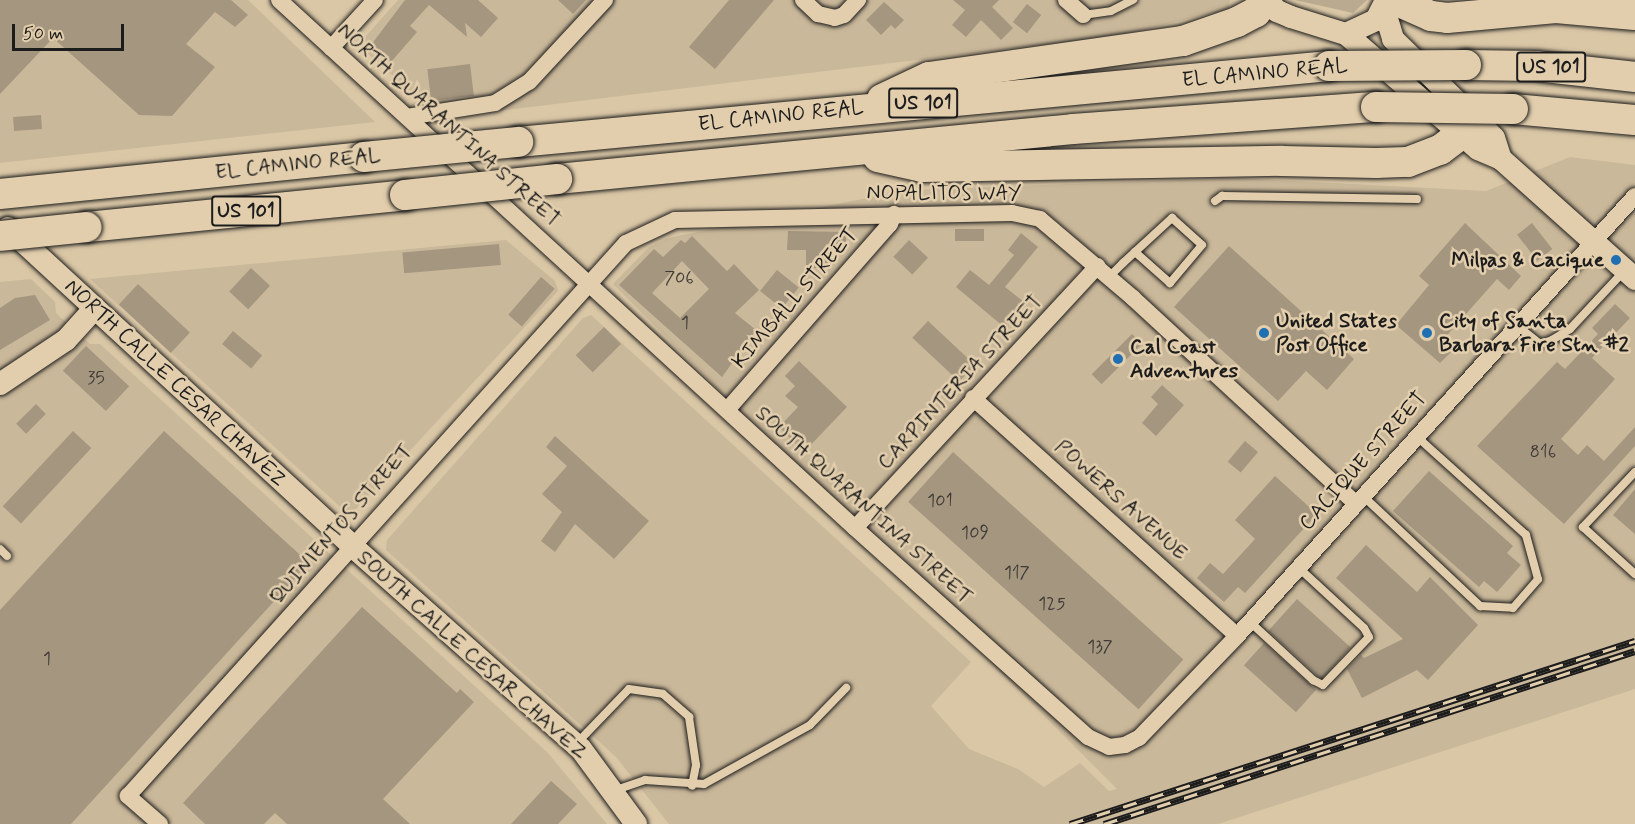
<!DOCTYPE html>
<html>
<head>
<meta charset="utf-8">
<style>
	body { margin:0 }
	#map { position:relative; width:1635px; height:824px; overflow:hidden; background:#dac7a6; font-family:Mynerve,sans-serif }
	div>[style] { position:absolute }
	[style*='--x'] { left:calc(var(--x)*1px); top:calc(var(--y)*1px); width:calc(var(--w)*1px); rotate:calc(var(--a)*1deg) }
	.built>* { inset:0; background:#cab89a }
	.green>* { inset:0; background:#baaa8f }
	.building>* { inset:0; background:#a5967f; transform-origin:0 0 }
	.roads { filter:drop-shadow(0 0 2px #1c1c1c) drop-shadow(0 0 2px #1c1c1c) }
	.lane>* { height:8px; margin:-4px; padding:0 4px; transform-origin:4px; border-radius:4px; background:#e2ceac }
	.street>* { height:16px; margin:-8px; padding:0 8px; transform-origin:8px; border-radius:8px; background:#e2ceac }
	.secondary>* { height:22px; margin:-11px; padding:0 11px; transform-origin:11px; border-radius:11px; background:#e2ceac }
	.highway>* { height:30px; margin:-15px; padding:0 15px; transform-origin:15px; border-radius:15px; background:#e2ceac }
	.rail>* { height:7px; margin-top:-3.5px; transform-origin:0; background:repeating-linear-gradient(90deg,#e2ceac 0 14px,#1c1c1c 0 28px); box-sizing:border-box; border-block:2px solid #1c1c1c }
	.bridges { filter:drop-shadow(0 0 2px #1c1c1c) drop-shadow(0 0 2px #1c1c1c) }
	.highway-bridge>* { height:30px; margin:-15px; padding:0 15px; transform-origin:15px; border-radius:15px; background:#e2ceac }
	.dots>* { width:16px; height:16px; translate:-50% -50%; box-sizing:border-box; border:3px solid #e2ceac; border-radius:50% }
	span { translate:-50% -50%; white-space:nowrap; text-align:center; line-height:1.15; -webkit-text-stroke:5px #e2ceac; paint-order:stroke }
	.number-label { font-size:18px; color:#3e3a35 }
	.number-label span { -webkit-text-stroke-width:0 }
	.shield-label span { padding:2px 4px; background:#e2ceac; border:2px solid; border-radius:4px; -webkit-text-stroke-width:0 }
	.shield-label { font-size:20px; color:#1c1c1c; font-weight:700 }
	.street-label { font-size:21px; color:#1c1c1c }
	.poi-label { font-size:21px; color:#1c1c1c; font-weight:700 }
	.right { translate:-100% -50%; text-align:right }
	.left { translate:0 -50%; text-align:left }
	.scale { position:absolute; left:12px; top:24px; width:112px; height:27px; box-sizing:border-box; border:3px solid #1c1c1c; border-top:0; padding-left:8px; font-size:18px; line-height:21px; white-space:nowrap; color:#1c1c1c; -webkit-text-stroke:4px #e2ceac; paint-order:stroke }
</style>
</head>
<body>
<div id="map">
	<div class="built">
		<div style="clip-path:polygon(0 0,248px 0,375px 122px,0 163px)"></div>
		<div style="clip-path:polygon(398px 0,1230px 0,1229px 9px,1122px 35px,440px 118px,358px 45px)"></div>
		<div style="clip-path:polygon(1570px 157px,1635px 165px,1635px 689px,1218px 824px,669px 824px,616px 757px,386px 550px,387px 540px,583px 318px,591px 315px,971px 662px,931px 706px,969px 749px,1018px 769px,1044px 787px,1080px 763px,1109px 791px,1117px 789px,613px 284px,649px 247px,668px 238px,907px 190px,1238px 178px,1486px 191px)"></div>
		<div style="clip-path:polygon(506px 240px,555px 281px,558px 291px,353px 512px,346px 512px,90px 279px)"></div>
		<div style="clip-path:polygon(31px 279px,55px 302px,56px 313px,90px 344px,100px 344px,548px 753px,607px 824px,0 824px,0 282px)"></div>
	</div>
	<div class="green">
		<div style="clip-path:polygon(1295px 0,1367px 0,1353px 13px)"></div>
	</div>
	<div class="building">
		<div style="clip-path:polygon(0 0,231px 0,248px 15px,235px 27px,215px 12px,186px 44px,215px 67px,172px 116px,139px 115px,53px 38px,0 94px)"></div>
		<div style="clip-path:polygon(405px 0,478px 0,498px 18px,481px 37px,465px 23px,467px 37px,429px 5px,410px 26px,417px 32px,391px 62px,371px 45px)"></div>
		<div style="clip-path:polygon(558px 0,586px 0,573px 14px)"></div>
		<div style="clip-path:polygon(729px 0,774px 0,715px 69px,689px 47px)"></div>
		<div style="clip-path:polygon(953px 0,999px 0,992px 7px,1013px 28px,1001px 40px,981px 20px,966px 37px,952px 25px,965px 10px)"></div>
		<div style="clip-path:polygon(884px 2px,904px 20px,895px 29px,891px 25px,881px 35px,866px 20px)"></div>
		<div style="left:1027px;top:4px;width:18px;height:23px;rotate:38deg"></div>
		<div style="left:470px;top:64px;width:32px;height:43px;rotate:83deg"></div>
		<div style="left:41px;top:115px;width:14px;height:28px;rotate:86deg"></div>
		<div style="clip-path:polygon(1465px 223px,1521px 276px,1509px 290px,1497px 279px,1442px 341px,1452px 351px,1440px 363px,1396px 325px,1429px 285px,1419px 276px)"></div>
		<div style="left:1532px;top:223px;width:33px;height:19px;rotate:52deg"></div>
		<div style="left:955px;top:229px;width:29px;height:12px"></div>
		<div style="clip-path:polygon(788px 231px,846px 232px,846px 250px,828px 250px,828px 268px,806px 268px,806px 250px,787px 250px)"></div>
		<div style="clip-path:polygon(1021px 233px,1038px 247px,1005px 287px,1024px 302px,1004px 327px,956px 287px,970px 270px,989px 285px,1014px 255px,1008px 250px)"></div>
		<div style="clip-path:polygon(evenodd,692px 236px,727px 271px,734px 264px,759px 290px,735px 313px,756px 330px,722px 377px,619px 285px,654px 249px,663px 257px,681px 240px,685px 243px,692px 236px,682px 261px,709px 289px,680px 318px,652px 293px,682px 261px)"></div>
		<div style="left:909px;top:240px;width:26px;height:23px;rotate:43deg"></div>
		<div style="left:499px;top:244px;width:21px;height:97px;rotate:85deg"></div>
		<div style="clip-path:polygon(1229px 246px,1354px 359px,1327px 390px,1306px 371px,1278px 401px,1174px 307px)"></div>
		<div style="left:251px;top:268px;width:26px;height:32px;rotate:43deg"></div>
		<div style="left:777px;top:270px;width:28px;height:27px;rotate:39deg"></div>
		<div style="left:541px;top:277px;width:18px;height:50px;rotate:41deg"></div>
		<div style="left:138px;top:284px;width:71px;height:28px;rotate:43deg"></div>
		<div style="clip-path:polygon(35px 295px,50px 320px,0 350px,0 308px,15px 298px)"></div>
		<div style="clip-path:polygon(1615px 304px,1630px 318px,1592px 358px,1615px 379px,1561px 439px,1578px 455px,1587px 445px,1604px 461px,1635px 427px,1635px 446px,1564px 524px,1477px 446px,1557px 362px,1565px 369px,1598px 334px,1592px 328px)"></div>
		<div style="left:928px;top:321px;width:64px;height:23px;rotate:43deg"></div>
		<div style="left:604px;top:327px;width:24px;height:40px;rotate:45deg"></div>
		<div style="left:233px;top:331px;width:38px;height:17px;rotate:40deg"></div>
		<div style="left:1132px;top:334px;width:14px;height:57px;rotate:45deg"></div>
		<div style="left:86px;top:346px;width:59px;height:34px;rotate:43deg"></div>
		<div style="clip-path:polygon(799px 361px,847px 407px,804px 452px,779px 427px,798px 407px,785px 396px,795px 386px,785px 376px)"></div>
		<div style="clip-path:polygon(1162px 385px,1184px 405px,1156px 436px,1142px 423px,1158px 404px,1151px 397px)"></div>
		<div style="left:36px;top:404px;width:14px;height:28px;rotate:45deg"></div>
		<div style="left:73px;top:431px;width:25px;height:103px;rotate:43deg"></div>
		<div style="clip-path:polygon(164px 431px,309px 563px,71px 824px,0 824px,0 610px)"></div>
		<div style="clip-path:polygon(555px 436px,649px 521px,614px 559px,575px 524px,555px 552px,541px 541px,562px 512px,542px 494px,567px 466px,546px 447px)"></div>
		<div style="left:1245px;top:441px;width:17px;height:27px;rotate:40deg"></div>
		<div style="left:953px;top:452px;width:310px;height:67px;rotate:42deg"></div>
		<div style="clip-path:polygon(1429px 471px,1513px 546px,1507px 553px,1521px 565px,1497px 592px,1484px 581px,1479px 587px,1393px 511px)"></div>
		<div style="clip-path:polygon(1275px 476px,1317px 514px,1245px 593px,1238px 587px,1224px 602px,1197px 578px,1210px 563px,1223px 574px,1255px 539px,1235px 520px)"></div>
		<div style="clip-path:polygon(1635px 489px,1635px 534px,1613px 515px)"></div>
		<div style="clip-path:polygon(1366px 545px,1417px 592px,1430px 577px,1478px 625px,1428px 680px,1417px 670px,1362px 698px,1347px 669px,1361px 655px,1364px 658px,1403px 639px,1336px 578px)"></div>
		<div style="left:1297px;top:599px;width:72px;height:43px;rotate:42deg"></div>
		<div style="clip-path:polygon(362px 607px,457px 693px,460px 689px,474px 702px,383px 799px,410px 824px,287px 824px,275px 813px,264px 824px,205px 824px,183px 803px)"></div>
		<div style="left:1264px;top:643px;width:70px;height:30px;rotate:42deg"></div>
		<div style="clip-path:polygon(551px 781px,577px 804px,558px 824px,511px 824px)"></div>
	</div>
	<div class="roads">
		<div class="lane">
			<div style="--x:1083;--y:15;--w:28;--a:-8"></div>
			<div style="--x:1111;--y:11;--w:25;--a:-27"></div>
			<div style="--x:1215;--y:201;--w:9;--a:-36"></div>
			<div style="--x:1222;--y:196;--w:195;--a:0.9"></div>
			<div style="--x:1109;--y:277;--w:20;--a:-45"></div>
			<div style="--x:1123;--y:263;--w:67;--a:-42.6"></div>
			<div style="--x:1172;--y:218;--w:40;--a:42"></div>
			<div style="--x:1202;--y:245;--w:50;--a:130.1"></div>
			<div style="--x:1170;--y:283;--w:47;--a:-138.5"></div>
			<div style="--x:1516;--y:325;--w:31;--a:38"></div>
			<div style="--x:1540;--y:344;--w:13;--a:-18"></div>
			<div style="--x:1552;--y:340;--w:21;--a:-31"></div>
			<div style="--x:1570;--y:329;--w:81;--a:-47"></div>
			<div style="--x:1635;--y:472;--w:76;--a:133.4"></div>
			<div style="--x:1583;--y:527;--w:70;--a:42.1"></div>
			<div style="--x:1363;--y:496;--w:161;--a:43.2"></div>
			<div style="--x:1480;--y:606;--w:33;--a:3"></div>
			<div style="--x:1513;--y:608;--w:38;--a:-49"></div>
			<div style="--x:1538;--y:579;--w:46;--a:-105.3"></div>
			<div style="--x:1526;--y:535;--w:147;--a:-138"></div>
			<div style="--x:0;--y:549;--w:10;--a:45"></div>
			<div style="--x:1250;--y:622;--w:86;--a:42.6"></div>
			<div style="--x:1313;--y:680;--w:11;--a:27"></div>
			<div style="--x:1323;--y:685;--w:66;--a:-46.2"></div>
			<div style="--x:1369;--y:637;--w:10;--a:-119"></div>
			<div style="--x:1364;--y:628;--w:90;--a:-137.3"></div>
			<div style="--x:576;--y:744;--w:76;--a:-46.1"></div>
			<div style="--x:629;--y:689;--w:34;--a:8"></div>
			<div style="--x:663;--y:694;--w:35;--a:41"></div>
			<div style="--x:689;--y:717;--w:49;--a:81.7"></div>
			<div style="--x:696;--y:765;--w:21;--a:101"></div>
			<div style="--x:613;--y:791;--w:34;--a:-19"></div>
			<div style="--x:645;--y:780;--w:59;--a:3.9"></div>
			<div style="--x:704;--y:784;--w:121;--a:-29.1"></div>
			<div style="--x:810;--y:725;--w:52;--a:-45.8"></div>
		</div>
		<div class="street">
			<div style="--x:279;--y:0;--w:781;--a:42.51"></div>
			<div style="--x:855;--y:528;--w:313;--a:41.9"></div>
			<div style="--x:1088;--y:737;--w:23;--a:25"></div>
			<div style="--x:1109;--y:747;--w:16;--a:-7"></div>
			<div style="--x:1125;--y:745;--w:16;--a:-27"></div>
			<div style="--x:1139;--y:738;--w:141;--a:-46.1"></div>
			<div style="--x:1237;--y:636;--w:593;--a:-47.87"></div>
			<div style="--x:803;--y:0;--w:21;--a:43"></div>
			<div style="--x:818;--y:14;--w:17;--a:13"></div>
			<div style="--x:835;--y:18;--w:9;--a:-18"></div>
			<div style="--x:844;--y:15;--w:21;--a:-47"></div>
			<div style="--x:1066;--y:0;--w:23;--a:41"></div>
			<div style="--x:331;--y:48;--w:65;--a:-47.5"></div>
			<div style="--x:407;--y:117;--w:89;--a:-9"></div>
			<div style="--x:495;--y:103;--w:40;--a:-32"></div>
			<div style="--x:529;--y:82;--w:112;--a:-47.2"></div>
			<div style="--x:973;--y:398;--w:355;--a:42"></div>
			<div style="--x:727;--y:410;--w:247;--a:-48.8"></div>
			<div style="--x:890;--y:224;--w:11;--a:-68"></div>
			<div style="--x:855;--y:528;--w:357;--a:-47.2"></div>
			<div style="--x:160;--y:824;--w:43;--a:-138.8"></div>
			<div style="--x:128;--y:796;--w:744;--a:-48"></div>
			<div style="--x:626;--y:243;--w:54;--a:-25.1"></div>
			<div style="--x:675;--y:220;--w:337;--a:-1.2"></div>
			<div style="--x:1012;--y:213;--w:29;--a:12"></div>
			<div style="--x:1040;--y:219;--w:122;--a:40.3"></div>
			<div style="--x:1133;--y:298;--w:302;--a:42.7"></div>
		</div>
		<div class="secondary">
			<div style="--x:1267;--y:0;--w:15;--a:48"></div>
			<div style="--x:1277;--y:11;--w:15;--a:23"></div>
			<div style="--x:1291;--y:17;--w:58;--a:17.2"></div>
			<div style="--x:1346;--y:34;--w:33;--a:-25"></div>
			<div style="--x:1376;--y:20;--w:22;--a:-63"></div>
			<div style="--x:1384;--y:9;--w:31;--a:73"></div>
			<div style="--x:1393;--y:39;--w:141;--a:44.4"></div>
			<div style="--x:1494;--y:138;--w:22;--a:72"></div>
			<div style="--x:1346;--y:34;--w:175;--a:41.1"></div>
			<div style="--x:1478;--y:149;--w:25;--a:23"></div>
			<div style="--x:1501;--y:159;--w:180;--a:41.8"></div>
			<div style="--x:8;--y:228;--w:467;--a:42.7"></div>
			<div style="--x:351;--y:545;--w:307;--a:41.6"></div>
			<div style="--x:581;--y:749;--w:93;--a:53.7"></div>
			<div style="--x:0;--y:384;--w:79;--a:-33.7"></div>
			<div style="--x:66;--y:340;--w:42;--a:-47.9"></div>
		</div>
		<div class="highway">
			<div style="--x:1395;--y:0;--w:39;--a:24"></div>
			<div style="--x:1431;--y:16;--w:16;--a:7"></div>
			<div style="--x:1447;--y:18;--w:109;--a:-5.2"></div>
			<div style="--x:1556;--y:8;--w:79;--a:5.1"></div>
			<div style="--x:1466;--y:65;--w:70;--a:0.8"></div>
			<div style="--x:1536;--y:66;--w:100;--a:6.3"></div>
			<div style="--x:882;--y:99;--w:52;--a:-25.1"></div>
			<div style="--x:929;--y:77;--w:257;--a:-8.1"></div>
			<div style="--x:1183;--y:41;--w:57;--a:-19.4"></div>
			<div style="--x:1237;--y:22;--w:21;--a:-28"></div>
			<div style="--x:1256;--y:12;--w:16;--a:-50"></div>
			<div style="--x:1513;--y:109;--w:122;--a:5.2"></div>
			<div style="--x:518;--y:142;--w:815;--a:-5.35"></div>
			<div style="--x:878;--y:157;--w:45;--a:12.8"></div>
			<div style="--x:922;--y:167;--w:360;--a:-1"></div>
			<div style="--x:1282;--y:161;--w:94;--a:1.2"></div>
			<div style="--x:1376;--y:163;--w:32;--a:-2"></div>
			<div style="--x:1408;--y:162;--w:34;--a:-21"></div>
			<div style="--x:1440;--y:150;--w:26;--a:-37"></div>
			<div style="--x:557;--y:179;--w:518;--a:-5.53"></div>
			<div style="--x:1073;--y:129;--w:304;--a:-4.2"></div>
			<div style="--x:0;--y:194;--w:366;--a:-5.8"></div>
			<div style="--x:87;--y:227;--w:320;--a:-5.7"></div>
		</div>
	</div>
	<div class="rail">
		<div style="--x:1070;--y:824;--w:594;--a:-17.95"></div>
		<div style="--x:1104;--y:824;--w:558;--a:-18.05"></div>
	</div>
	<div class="bridges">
		<div class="highway-bridge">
			<div style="--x:1329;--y:66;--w:137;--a:-0.4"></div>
			<div style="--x:1376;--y:107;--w:137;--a:0.8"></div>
			<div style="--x:364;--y:157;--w:155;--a:-5.6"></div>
			<div style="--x:405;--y:195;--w:153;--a:-6"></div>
			<div style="--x:0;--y:236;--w:87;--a:-5.9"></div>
		</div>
	</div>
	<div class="dots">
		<div style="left:1616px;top:260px;background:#1f6fb2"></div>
		<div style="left:1264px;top:333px;background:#1f6fb2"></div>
		<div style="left:1427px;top:333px;background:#1f6fb2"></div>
		<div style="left:1118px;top:359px;background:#1f6fb2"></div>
	</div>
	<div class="number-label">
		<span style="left:679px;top:278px">706</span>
		<span style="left:685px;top:323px">1</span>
		<span style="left:96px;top:378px">35</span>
		<span style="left:1543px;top:452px">816</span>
		<span style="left:940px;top:501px">101</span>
		<span style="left:975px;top:533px">109</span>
		<span style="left:1017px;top:573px">117</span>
		<span style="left:1052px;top:604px">125</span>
		<span style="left:1100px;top:647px">137</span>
		<span style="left:47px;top:659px">1</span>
	</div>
	<div class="shield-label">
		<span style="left:1551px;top:67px">US 101</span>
		<span style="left:923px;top:103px">US 101</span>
		<span style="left:246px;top:211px">US 101</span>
	</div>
	<div class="street-label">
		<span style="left:1265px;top:73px;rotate:-5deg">EL CAMINO REAL</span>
		<span style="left:781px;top:116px;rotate:-6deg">EL CAMINO REAL</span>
		<span style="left:449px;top:125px;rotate:42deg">NORTH QUARANTINA STREET</span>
		<span style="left:298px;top:164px;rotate:-6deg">EL CAMINO REAL</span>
		<span style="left:944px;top:193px">NOPALITOS WAY</span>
		<span style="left:795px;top:298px;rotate:-49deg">KIMBALL STREET</span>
		<span style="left:960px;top:382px;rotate:-47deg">CARPINTERIA STREET</span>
		<span style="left:175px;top:383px;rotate:43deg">NORTH CALLE CESAR CHAVEZ</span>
		<span style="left:1363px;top:461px;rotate:-48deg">CACIQUE STREET</span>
		<span style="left:1121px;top:500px;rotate:42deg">POWERS AVENUE</span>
		<span style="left:864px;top:505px;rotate:42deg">SOUTH QUARANTINA STREET</span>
		<span style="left:341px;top:524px;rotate:-49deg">QUINIENTOS STREET</span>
		<span style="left:472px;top:655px;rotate:42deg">SOUTH CALLE CESAR CHAVEZ</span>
	</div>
	<div class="poi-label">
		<span class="right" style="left:1604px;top:260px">Milpas &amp; Cacique</span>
		<span class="left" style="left:1276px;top:333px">United States<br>Post Office</span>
		<span class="left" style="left:1439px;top:333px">City of Santa<br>Barbara Fire Stn #2</span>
		<span class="left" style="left:1130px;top:359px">Cal Coast<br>Adventures</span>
	</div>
	<div class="scale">50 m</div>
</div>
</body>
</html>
